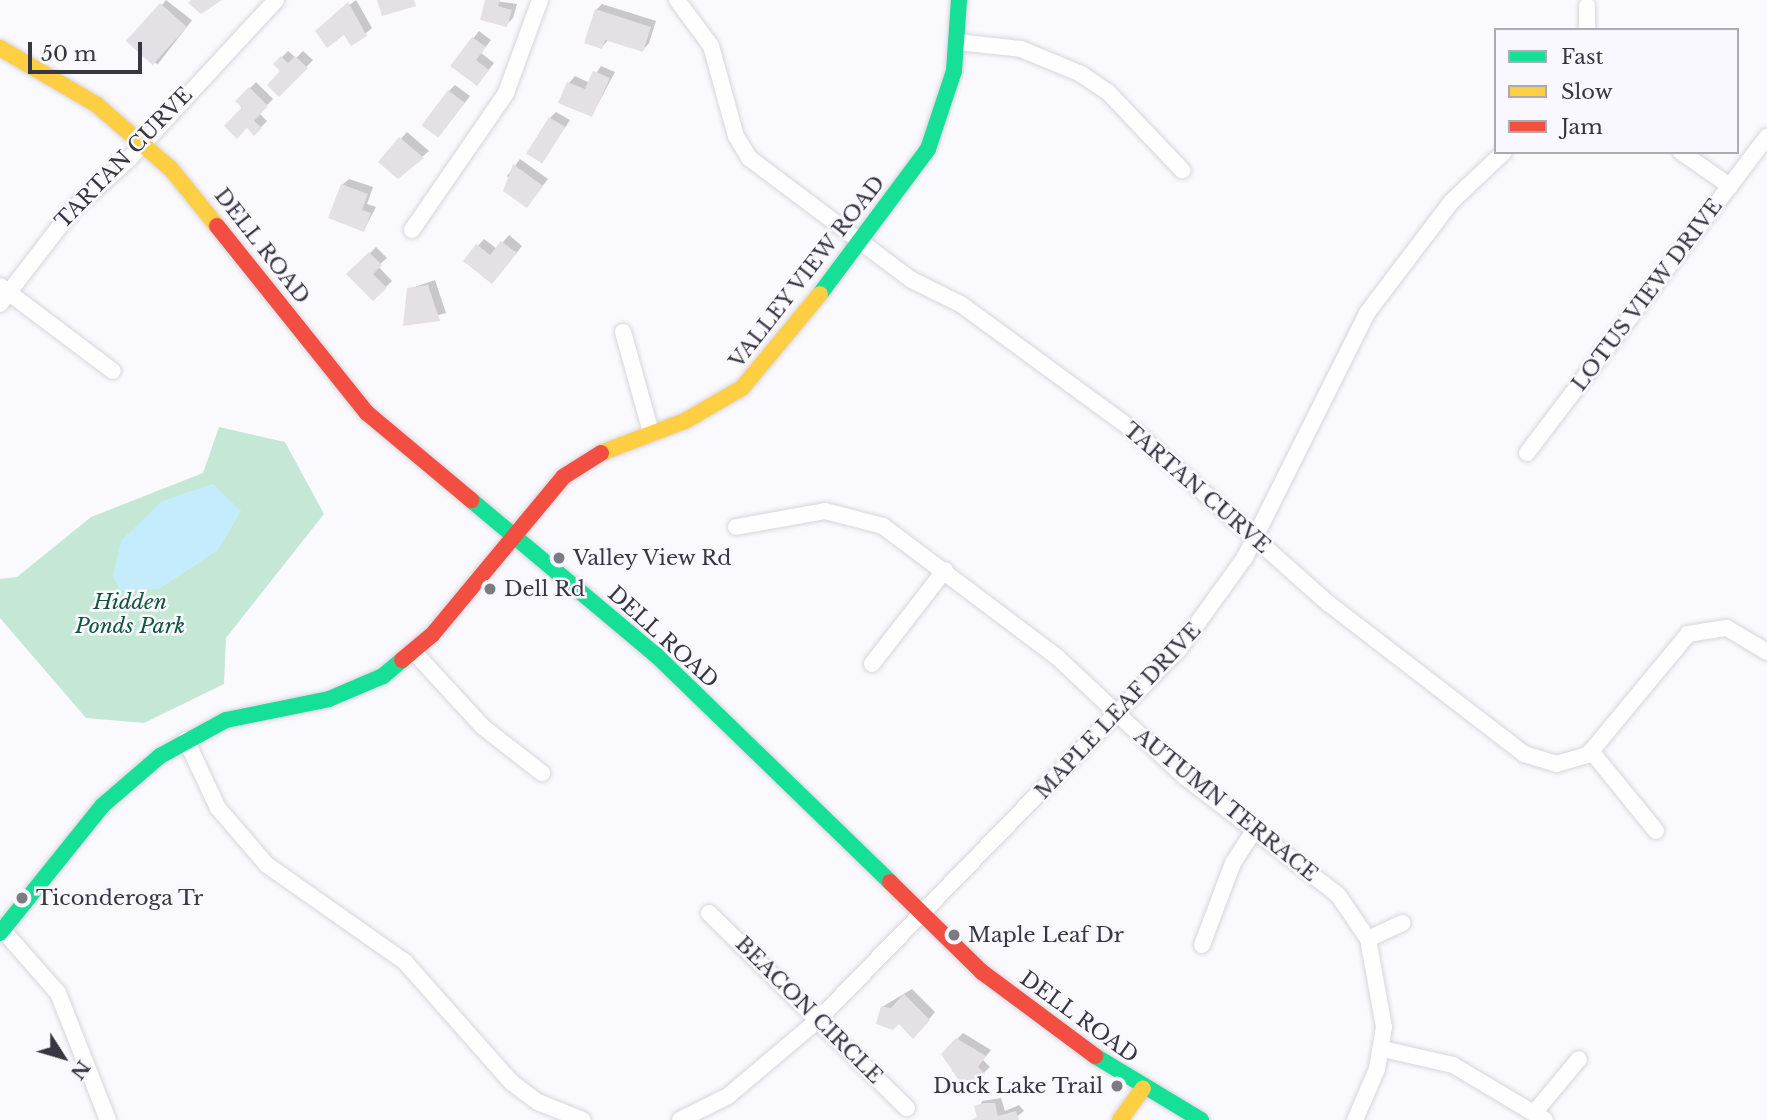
<!DOCTYPE html>
<html>
<head>
<meta charset="utf-8">
<style>
	body { margin:0 }
	#map { position:relative; width:1767px; height:1120px; overflow:hidden; background:#faf9fd; font-family:"Libre Baskerville",serif }
	div>[style] { position:absolute }
	[style*='--x'] { left:calc(var(--x)*1px); top:calc(var(--y)*1px); width:calc(var(--w)*1px); rotate:calc(var(--a)*1deg) }
	.green>* { inset:0; background:#c5e8d6 }
	.water>* { inset:0; background:#c5ecfc }
	.shadow>* { inset:0; background:#0003; transform-origin:0 0 }
	.building>* { inset:0; background:#e3e0e6; transform-origin:0 0 }
	.roads { filter:drop-shadow(0 0 2px #d7d5dc) drop-shadow(0 0 2px #d7d5dc) }
	.street>* { height:16px; margin:-8px; padding:0 8px; transform-origin:8px; border-radius:8px; background:#fefeff }
	.fast>* { height:16px; margin:-8px; padding:0 8px; transform-origin:8px; border-radius:8px; background:#16e098 }
	.slow>* { height:16px; margin:-8px; padding:0 8px; transform-origin:8px; border-radius:8px; background:#ffcf43 }
	.jam>* { height:16px; margin:-8px; padding:0 8px; transform-origin:8px; border-radius:8px; background:#f24e42 }
	.dots>* { width:19px; height:19px; translate:-50% -50%; box-sizing:border-box; border:4px solid #f9f8fe; border-radius:50% }
	span { translate:-50% -50%; white-space:nowrap; text-align:center; line-height:1.15; -webkit-text-stroke:5px #f9f8fe; paint-order:stroke }
	.street-label { font-size:21px; color:#383641 }
	.poi-label { font-size:21px; color:#383641 }
	.left { translate:0 -50%; text-align:left }
	.right { translate:-100% -50%; text-align:right }
	.park-label { font-size:21px; color:#10563a; font-style:italic }
	.legend { position:absolute; left:1494px; top:28px; width:245px; height:126px; box-sizing:border-box; background:#f9f8fe; border:2px solid #acaab2; margin:0; padding:9px 12px; list-style:none; font-size:21px; color:#383641 }
	.legend li { display:flex; align-items:center; gap:14px; height:35px }
	.legend b { width:35px; border:2px solid #acaab2 }
	.north { position:absolute; left:28px; top:1022px; width:70px; height:70px; -webkit-text-stroke:5px #f9f8fe; paint-order:stroke; rotate:127deg; font-size:19px; font-weight:700; line-height:28px; text-align:center; color:#383641 }
	.north::after { content:''; display:block; margin:auto; width:24px; height:32px; background:#383641; clip-path:polygon(50% 0,100% 100%,50% 72%,0 100%) }
	.scale { position:absolute; left:28px; top:42px; width:114px; height:32px; box-sizing:border-box; border:4px solid #383641; border-top:0; padding-left:9px; font-size:21px; line-height:24px; white-space:nowrap; color:#383641; -webkit-text-stroke:5px #f9f8fe; paint-order:stroke }
</style>
</head>
<body>
<div id="map">
	<div class="green">
		<div style="clip-path:polygon(219px 427px,285px 442px,324px 514px,226px 638px,224px 684px,144px 723px,86px 718px,0 618px,0 579px,17px 577px,91px 517px,203px 473px)"></div>
	</div>
	<div class="water">
		<div style="clip-path:polygon(213px 484px,241px 511px,218px 550px,159px 589px,121px 591px,113px 577px,121px 541px,162px 501px)"></div>
	</div>
	<div class="shadow">
		<div style="left:166px;top:0;width:33px;height:56px;rotate:38deg"></div>
		<div style="clip-path:polygon(356px 0,372px 28px,365px 34px,323px 25px)"></div>
		<div style="clip-path:polygon(487px 0,517px 4px,513px 18px,506px 25px)"></div>
		<div style="clip-path:polygon(602px 4px,656px 21px,649px 43px,643px 50px,609px 39px,602px 47px,596px 10px)"></div>
		<div style="clip-path:polygon(479px 31px,491px 40px,481px 53px,494px 63px,483px 77px,453px 65px)"></div>
		<div style="clip-path:polygon(288px 51px,296px 58px,303px 51px,313px 60px,279px 95px,283px 71px,275px 64px)"></div>
		<div style="clip-path:polygon(601px 66px,615px 72px,592px 115px,569px 83px,575px 76px,590px 83px)"></div>
		<div style="clip-path:polygon(256px 82px,273px 99px,259px 113px,267px 121px,254px 134px,238px 101px)"></div>
		<div style="clip-path:polygon(455px 85px,470px 96px,438px 137px,449px 91px)"></div>
		<div style="clip-path:polygon(556px 112px,570px 120px,543px 161px,550px 118px)"></div>
		<div style="clip-path:polygon(407px 132px,429px 151px,398px 177px,380px 162px)"></div>
		<div style="clip-path:polygon(520px 159px,548px 179px,527px 206px,507px 176px)"></div>
		<div style="clip-path:polygon(349px 179px,373px 187px,367px 204px,376px 207px,364px 230px,342px 185px)"></div>
		<div style="clip-path:polygon(509px 235px,522px 246px,498px 276px,478px 246px,484px 239px,497px 249px)"></div>
		<div style="clip-path:polygon(376px 247px,387px 258px,378px 266px,392px 281px,373px 299px,349px 274px)"></div>
		<div style="clip-path:polygon(435px 280px,446px 313px,405px 324px,409px 289px)"></div>
		<div style="clip-path:polygon(912px 989px,935px 1012px,919px 1031px,882px 1007px)"></div>
		<div style="clip-path:polygon(963px 1033px,991px 1050px,983px 1060px,990px 1067px,973px 1083px,952px 1071px,956px 1067px,943px 1054px)"></div>
		<div style="clip-path:polygon(1001px 1098px,1005px 1111px,1019px 1105px,1024px 1111px,1013px 1120px,976px 1120px,982px 1101px)"></div>
	</div>
	<div class="building">
		<div style="clip-path:polygon(222px 0,201px 14px,188px 3px,191px 0)"></div>
		<div style="clip-path:polygon(377px 0,414px 0,416px 6px,382px 16px)"></div>
		<div style="clip-path:polygon(485px 0,500px 0,498px 6px,512px 10px,507px 27px,480px 20px)"></div>
		<div style="clip-path:polygon(348px 2px,367px 36px,351px 46px,344px 35px,327px 48px,315px 31px)"></div>
		<div style="left:160px;top:3px;width:36px;height:51px;rotate:42deg"></div>
		<div style="clip-path:polygon(595px 9px,651px 27px,643px 52px,605px 40px,602px 49px,584px 43px)"></div>
		<div style="clip-path:polygon(472px 37px,486px 47px,476px 60px,489px 70px,477px 86px,450px 66px)"></div>
		<div style="clip-path:polygon(281px 56px,288px 63px,295px 56px,308px 68px,279px 97px,267px 85px,280px 71px,273px 64px)"></div>
		<div style="clip-path:polygon(593px 71px,610px 78px,592px 117px,558px 103px,567px 82px,585px 89px)"></div>
		<div style="clip-path:polygon(249px 87px,268px 106px,254px 121px,262px 128px,254px 136px,247px 128px,237px 139px,224px 126px,242px 107px,235px 101px)"></div>
		<div style="left:448px;top:90px;width:21px;height:44px;rotate:37deg"></div>
		<div style="left:549px;top:117px;width:19px;height:43px;rotate:32deg"></div>
		<div style="clip-path:polygon(399px 137px,424px 158px,398px 179px,378px 162px)"></div>
		<div style="clip-path:polygon(513px 164px,543px 186px,527px 208px,503px 191px)"></div>
		<div style="clip-path:polygon(341px 184px,368px 194px,362px 210px,371px 213px,364px 232px,328px 218px)"></div>
		<div style="clip-path:polygon(501px 241px,517px 253px,492px 284px,463px 261px,476px 244px,490px 255px)"></div>
		<div style="clip-path:polygon(369px 252px,382px 265px,373px 274px,387px 288px,373px 301px,346px 274px)"></div>
		<div style="clip-path:polygon(428px 285px,440px 321px,403px 326px,407px 288px)"></div>
		<div style="clip-path:polygon(904px 994px,930px 1020px,913px 1039px,899px 1024px,893px 1030px,876px 1024px,881px 1006px,891px 1008px)"></div>
		<div style="clip-path:polygon(956px 1038px,986px 1056px,978px 1067px,985px 1074px,973px 1085px,967px 1079px,962px 1085px,941px 1054px)"></div>
		<div style="clip-path:polygon(984px 1103px,995px 1103px,998px 1116px,1016px 1111px,1019px 1120px,971px 1120px,977px 1117px,974px 1106px)"></div>
	</div>
	<div class="roads">
		<div class="street">
			<div style="--x:677;--y:0;--w:57;--a:53.5"></div>
			<div style="--x:711;--y:46;--w:93;--a:74.5"></div>
			<div style="--x:736;--y:136;--w:26;--a:59"></div>
			<div style="--x:749;--y:158;--w:201;--a:36.9"></div>
			<div style="--x:910;--y:279;--w:58;--a:26.6"></div>
			<div style="--x:962;--y:305;--w:218;--a:36.2"></div>
			<div style="--x:1138;--y:434;--w:254;--a:41.7"></div>
			<div style="--x:1328;--y:603;--w:247;--a:37.6"></div>
			<div style="--x:1524;--y:754;--w:34;--a:17"></div>
			<div style="--x:1556;--y:764;--w:33;--a:-16"></div>
			<div style="--x:1588;--y:755;--w:157;--a:-50.4"></div>
			<div style="--x:1688;--y:634;--w:39;--a:-9"></div>
			<div style="--x:1727;--y:628;--w:47;--a:31"></div>
			<div style="--x:1587;--y:6;--w:24;--a:90"></div>
			<div style="--x:957;--y:42;--w:64;--a:6.2"></div>
			<div style="--x:1021;--y:49;--w:65;--a:22.6"></div>
			<div style="--x:1081;--y:74;--w:32;--a:34"></div>
			<div style="--x:1108;--y:92;--w:108;--a:46.5"></div>
			<div style="--x:1681;--y:152;--w:60;--a:34.8"></div>
			<div style="--x:412;--y:230;--w:166;--a:-55.5"></div>
			<div style="--x:506;--y:93;--w:99;--a:-69.9"></div>
			<div style="--x:0;--y:286;--w:141;--a:37"></div>
			<div style="--x:0;--y:304;--w:120;--a:-52.5"></div>
			<div style="--x:73;--y:209;--w:74;--a:-41.7"></div>
			<div style="--x:128;--y:160;--w:218;--a:-47.2"></div>
			<div style="--x:623;--y:332;--w:104;--a:74.4"></div>
			<div style="--x:1527;--y:453;--w:397;--a:-52.8"></div>
			<div style="--x:736;--y:527;--w:90;--a:-10.2"></div>
			<div style="--x:825;--y:511;--w:60;--a:14.5"></div>
			<div style="--x:883;--y:526;--w:218;--a:37"></div>
			<div style="--x:1057;--y:657;--w:175;--a:43.2"></div>
			<div style="--x:1185;--y:777;--w:193;--a:37.6"></div>
			<div style="--x:1338;--y:895;--w:53;--a:55.7"></div>
			<div style="--x:1368;--y:939;--w:89;--a:79.7"></div>
			<div style="--x:1384;--y:1027;--w:43;--a:99.5"></div>
			<div style="--x:1377;--y:1069;--w:56;--a:113.3"></div>
			<div style="--x:414;--y:652;--w:102;--a:47.4"></div>
			<div style="--x:483;--y:727;--w:75;--a:37.9"></div>
			<div style="--x:872;--y:664;--w:119;--a:-52.2"></div>
			<div style="--x:186;--y:740;--w:75;--a:64.8"></div>
			<div style="--x:218;--y:808;--w:75;--a:49.3"></div>
			<div style="--x:267;--y:865;--w:169;--a:35.1"></div>
			<div style="--x:405;--y:962;--w:160;--a:48.5"></div>
			<div style="--x:511;--y:1082;--w:34;--a:37"></div>
			<div style="--x:538;--y:1102;--w:48;--a:21.8"></div>
			<div style="--x:1591;--y:751;--w:103;--a:50.9"></div>
			<div style="--x:709;--y:913;--w:278;--a:44.6"></div>
			<div style="--x:0;--y:927;--w:88;--a:48.7"></div>
			<div style="--x:58;--y:993;--w:136;--a:68.5"></div>
			<div style="--x:1368;--y:939;--w:38;--a:-25"></div>
			<div style="--x:1202;--y:945;--w:88;--a:-69.3"></div>
			<div style="--x:1233;--y:863;--w:40;--a:-57.1"></div>
			<div style="--x:1383;--y:1049;--w:72;--a:12.9"></div>
			<div style="--x:1453;--y:1065;--w:107;--a:30.9"></div>
			<div style="--x:1534;--y:1113;--w:70;--a:-50.2"></div>
			<div style="--x:680;--y:1120;--w:54;--a:-26.6"></div>
			<div style="--x:728;--y:1096;--w:118;--a:-40.2"></div>
			<div style="--x:818;--y:1020;--w:518;--a:-45.78"></div>
			<div style="--x:1179;--y:649;--w:113;--a:-54.3"></div>
			<div style="--x:1245;--y:557;--w:273;--a:-63.4"></div>
			<div style="--x:1367;--y:313;--w:141;--a:-52.8"></div>
			<div style="--x:1452;--y:201;--w:71;--a:-43.3"></div>
		</div>
		<div class="fast">
			<div style="--x:820;--y:294;--w:181;--a:-53.3"></div>
			<div style="--x:928;--y:149;--w:82;--a:-71.6"></div>
			<div style="--x:954;--y:71;--w:71;--a:-86"></div>
			<div style="--x:471;--y:500;--w:241;--a:40"></div>
			<div style="--x:656;--y:655;--w:326;--a:44.1"></div>
			<div style="--x:0;--y:933;--w:163;--a:-51.2"></div>
			<div style="--x:102;--y:806;--w:77;--a:-40.8"></div>
			<div style="--x:160;--y:756;--w:75;--a:-28.6"></div>
			<div style="--x:226;--y:720;--w:105;--a:-11.5"></div>
			<div style="--x:329;--y:699;--w:59;--a:-23.1"></div>
			<div style="--x:383;--y:676;--w:25;--a:-40"></div>
			<div style="--x:1095;--y:1056;--w:124;--a:31.1"></div>
		</div>
		<div class="slow">
			<div style="--x:0;--y:48;--w:113;--a:30.4"></div>
			<div style="--x:97;--y:105;--w:98;--a:40.9"></div>
			<div style="--x:171;--y:169;--w:73;--a:51.1"></div>
			<div style="--x:601;--y:453;--w:90;--a:-20.9"></div>
			<div style="--x:685;--y:421;--w:66;--a:-30.1"></div>
			<div style="--x:742;--y:388;--w:122;--a:-50.3"></div>
			<div style="--x:1120;--y:1120;--w:39;--a:-54"></div>
		</div>
		<div class="jam">
			<div style="--x:217;--y:226;--w:240;--a:51.3"></div>
			<div style="--x:367;--y:413;--w:136;--a:39.9"></div>
			<div style="--x:402;--y:660;--w:39;--a:-40"></div>
			<div style="--x:432;--y:635;--w:205;--a:-50.3"></div>
			<div style="--x:563;--y:477;--w:45;--a:-32.3"></div>
			<div style="--x:890;--y:882;--w:129;--a:44.4"></div>
			<div style="--x:982;--y:972;--w:141;--a:36.6"></div>
		</div>
	</div>
	<div class="dots">
		<div style="left:559px;top:558px;background:#7c7a83"></div>
		<div style="left:490px;top:589px;background:#7c7a83"></div>
		<div style="left:22px;top:898px;background:#7c7a83"></div>
		<div style="left:954px;top:935px;background:#7c7a83"></div>
		<div style="left:1117px;top:1086px;background:#7c7a83"></div>
	</div>
	<div class="street-label">
		<span style="left:124px;top:158px;rotate:-46deg">TARTAN CURVE</span>
		<span style="left:262px;top:246px;rotate:52deg">DELL ROAD</span>
		<span style="left:807px;top:272px;rotate:-52deg">VALLEY VIEW ROAD</span>
		<span style="left:1647px;top:295px;rotate:-53deg">LOTUS VIEW DRIVE</span>
		<span style="left:1197px;top:488px;rotate:41deg">TARTAN CURVE</span>
		<span style="left:663px;top:637px;rotate:42deg">DELL ROAD</span>
		<span style="left:1118px;top:711px;rotate:-47deg">MAPLE LEAF DRIVE</span>
		<span style="left:1226px;top:805px;rotate:39deg">AUTUMN TERRACE</span>
		<span style="left:809px;top:1010px;rotate:45deg">BEACON CIRCLE</span>
		<span style="left:1079px;top:1017px;rotate:36deg">DELL ROAD</span>
	</div>
	<div class="poi-label">
		<span class="left" style="left:573px;top:558px">Valley View Rd</span>
		<span class="left" style="left:504px;top:589px">Dell Rd</span>
		<span class="left" style="left:36px;top:898px">Ticonderoga Tr</span>
		<span class="left" style="left:968px;top:935px">Maple Leaf Dr</span>
		<span class="right" style="left:1103px;top:1086px">Duck Lake Trail</span>
	</div>
	<div class="park-label">
		<span style="left:130px;top:614px">Hidden<br>Ponds Park</span>
	</div>
	<ul class="legend">
	<li><b style="height:9px;background:#16e098"></b>Fast</li>
	<li><b style="height:9px;background:#ffcf43"></b>Slow</li>
	<li><b style="height:9px;background:#f24e42"></b>Jam</li>
	</ul>
	<div class="north">N</div>
	<div class="scale">50 m</div>
</div>
</body>
</html>
